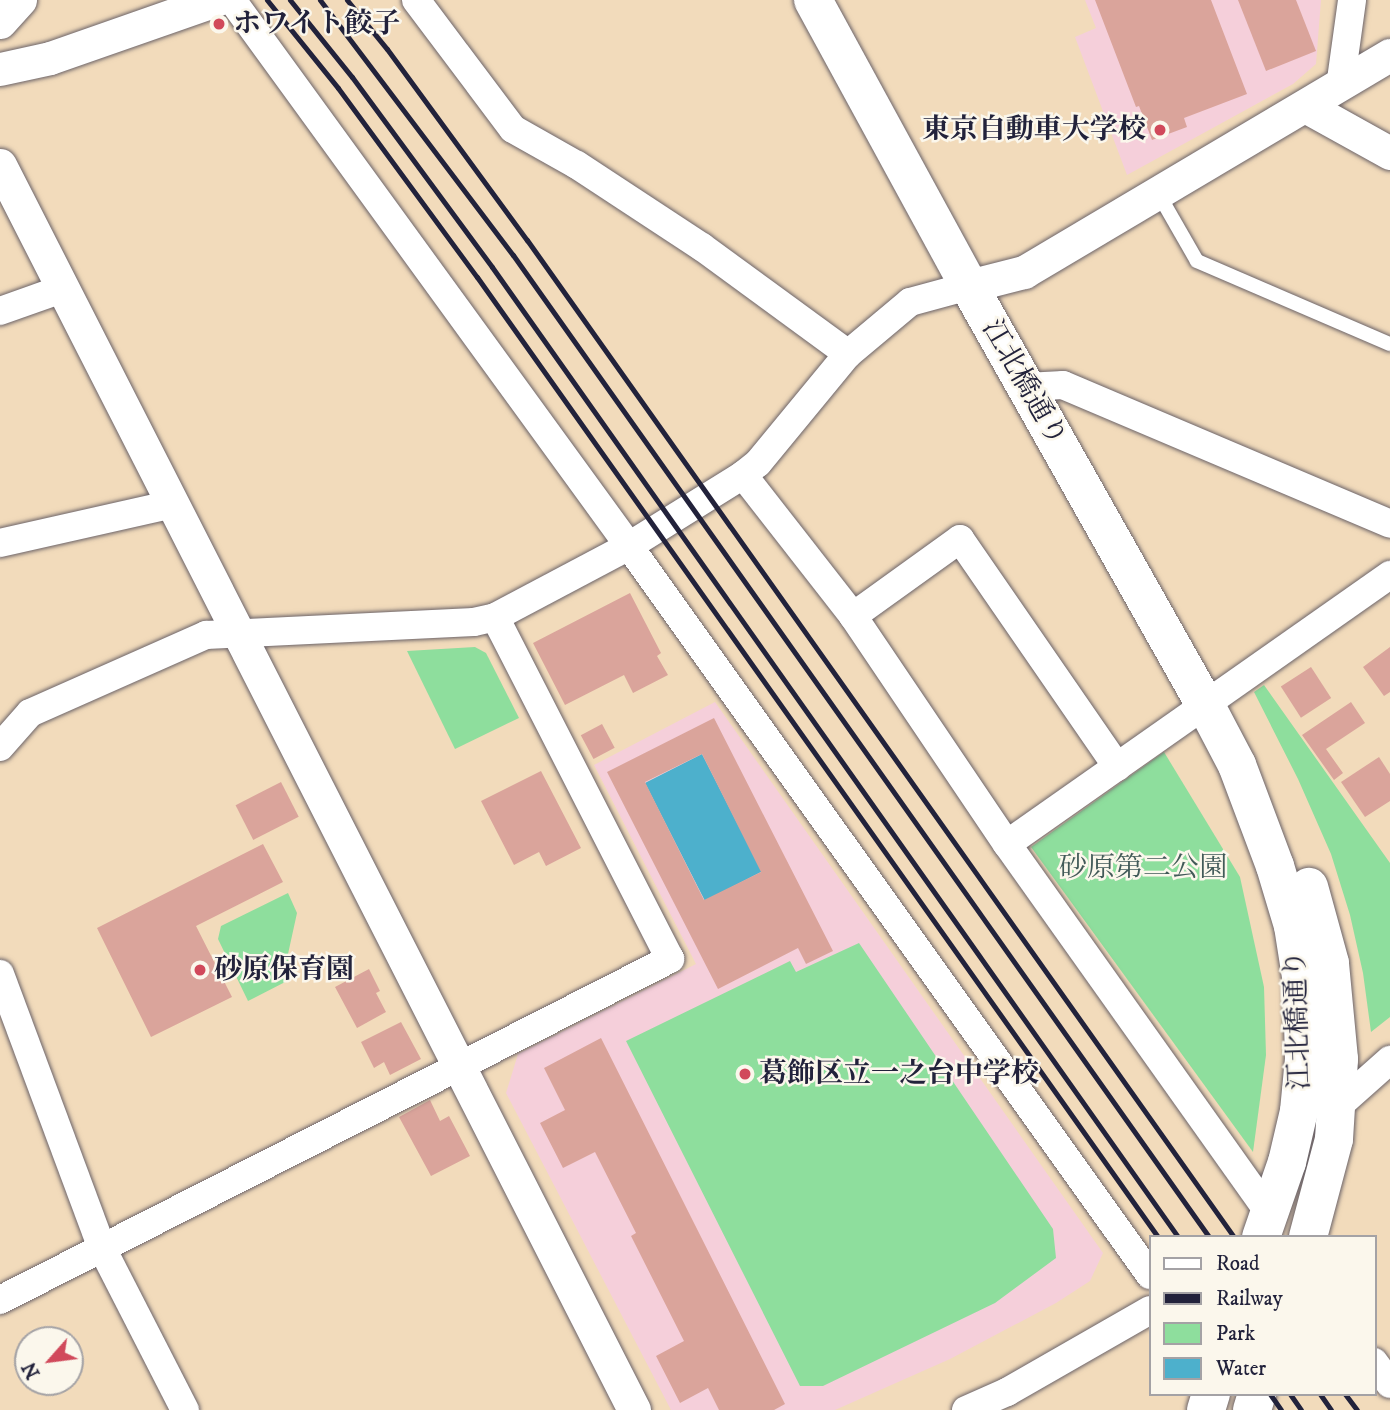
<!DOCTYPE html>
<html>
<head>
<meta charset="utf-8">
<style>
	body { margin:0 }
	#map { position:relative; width:1390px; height:1410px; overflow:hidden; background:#f2dbbb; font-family:"IM FELL DW Pica","Noto Serif JP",serif }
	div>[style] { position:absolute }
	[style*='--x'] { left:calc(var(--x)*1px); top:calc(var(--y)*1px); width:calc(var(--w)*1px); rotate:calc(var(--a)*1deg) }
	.built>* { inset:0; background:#f5cfda }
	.green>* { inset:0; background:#8ede9d }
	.water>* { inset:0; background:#4db0cc; transform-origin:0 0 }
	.building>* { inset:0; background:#daa49b; transform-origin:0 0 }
	.roads { filter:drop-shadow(0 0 2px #6b6368) drop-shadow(0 0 2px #6b6368) }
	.service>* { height:14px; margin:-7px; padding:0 7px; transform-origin:7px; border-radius:7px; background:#fff }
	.minor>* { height:28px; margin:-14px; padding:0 14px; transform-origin:14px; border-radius:14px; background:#fff }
	.tertiary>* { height:33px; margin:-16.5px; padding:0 16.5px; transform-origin:16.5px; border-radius:16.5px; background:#fff }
	.secondary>* { height:38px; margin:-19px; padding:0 19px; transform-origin:19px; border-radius:19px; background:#fff }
	.rail>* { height:5px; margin:-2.5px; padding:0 2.5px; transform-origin:2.5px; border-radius:2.5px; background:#22223b }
	.dots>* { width:19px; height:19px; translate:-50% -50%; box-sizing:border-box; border:4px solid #fbf7ec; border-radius:50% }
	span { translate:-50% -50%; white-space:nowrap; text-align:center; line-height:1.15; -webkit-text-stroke:5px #fbf7ec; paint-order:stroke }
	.poi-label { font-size:28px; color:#22223b; font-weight:700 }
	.left { translate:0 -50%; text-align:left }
	.right { translate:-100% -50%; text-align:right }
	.street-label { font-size:28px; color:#22223b }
	.park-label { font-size:28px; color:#425a58 }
	.legend { position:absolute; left:1149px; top:1235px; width:228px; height:161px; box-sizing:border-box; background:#fbf7ec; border:2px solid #a4a2a5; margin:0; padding:9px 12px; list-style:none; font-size:21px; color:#22223b }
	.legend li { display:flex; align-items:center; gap:14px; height:35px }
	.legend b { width:35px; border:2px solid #a4a2a5 }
	.north { position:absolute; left:14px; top:1326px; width:70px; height:70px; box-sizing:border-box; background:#fbf7ec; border:2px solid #a4a2a5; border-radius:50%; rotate:242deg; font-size:19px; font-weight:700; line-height:28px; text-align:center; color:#22223b }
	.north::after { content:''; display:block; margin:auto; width:24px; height:32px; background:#d1495b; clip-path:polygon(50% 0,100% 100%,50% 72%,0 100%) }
</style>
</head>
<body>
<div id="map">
	<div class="built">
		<div style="clip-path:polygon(1085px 0,1321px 0,1316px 64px,1293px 84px,1127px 175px,1075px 37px,1096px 28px)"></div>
		<div style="clip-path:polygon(715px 702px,1103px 1253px,1090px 1281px,1056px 1303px,950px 1359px,835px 1410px,671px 1410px,506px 1093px,518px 1054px,696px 964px,594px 765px)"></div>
	</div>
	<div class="green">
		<div style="clip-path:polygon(475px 647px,486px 653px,519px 718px,455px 749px,407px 651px)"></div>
		<div style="clip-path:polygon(1264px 685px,1390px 863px,1390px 1017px,1371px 1032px,1363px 973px,1350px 915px,1331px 854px,1298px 779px,1254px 692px)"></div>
		<div style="clip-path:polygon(1164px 752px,1240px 877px,1264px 987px,1266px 1055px,1253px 1152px,1031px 847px)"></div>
		<div style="clip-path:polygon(288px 893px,297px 913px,288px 954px,289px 980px,248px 1001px,218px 939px,221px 926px)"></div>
		<div style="clip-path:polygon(859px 943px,1053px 1229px,1056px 1258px,995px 1303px,823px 1386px,800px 1386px,626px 1041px,790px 961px,796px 972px)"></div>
	</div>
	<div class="water">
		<div style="left:702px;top:754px;width:132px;height:64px;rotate:63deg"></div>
	</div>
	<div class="building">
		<div style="clip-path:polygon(1095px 0,1211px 0,1247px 94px,1184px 118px,1187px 127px,1152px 140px,1139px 106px,1136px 107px)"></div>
		<div style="clip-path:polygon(1238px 0,1296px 0,1316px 51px,1266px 71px)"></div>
		<div style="clip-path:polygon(630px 593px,661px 653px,657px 656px,668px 675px,633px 693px,624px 675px,565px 705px,533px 643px)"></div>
		<div style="clip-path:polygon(1390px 647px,1390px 692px,1384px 696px,1363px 667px)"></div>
		<div style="left:1311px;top:667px;width:37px;height:36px;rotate:57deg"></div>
		<div style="clip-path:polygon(1351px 702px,1365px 723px,1326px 749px,1343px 773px,1334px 780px,1302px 735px)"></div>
		<div style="clip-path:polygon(evenodd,714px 718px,833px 951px,806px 964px,798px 948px,718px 989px,607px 772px,714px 718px,702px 754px,761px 872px,704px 900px,645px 782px,702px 754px)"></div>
		<div style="left:602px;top:724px;width:27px;height:24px;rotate:62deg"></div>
		<div style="clip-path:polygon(1379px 757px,1390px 774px,1390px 801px,1365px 817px,1341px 782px)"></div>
		<div style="clip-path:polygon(541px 771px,581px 848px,546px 866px,539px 852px,514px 865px,481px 801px)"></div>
		<div style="left:281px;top:782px;width:39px;height:51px;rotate:63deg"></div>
		<div style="clip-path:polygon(263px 844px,283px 882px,196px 926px,232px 997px,151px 1037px,97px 928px)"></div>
		<div style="clip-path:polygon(369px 969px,380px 991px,376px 993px,386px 1012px,357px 1028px,335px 987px)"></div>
		<div style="clip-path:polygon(401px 1022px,421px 1059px,390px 1075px,384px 1062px,374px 1068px,361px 1042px)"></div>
		<div style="clip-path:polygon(601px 1038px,785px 1404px,774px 1410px,719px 1410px,708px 1388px,680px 1403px,656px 1356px,684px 1341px,631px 1236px,636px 1233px,595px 1152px,563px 1168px,540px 1123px,565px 1110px,544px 1068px)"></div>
		<div style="clip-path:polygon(430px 1100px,440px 1121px,449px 1116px,470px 1156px,431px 1176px,399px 1117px)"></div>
	</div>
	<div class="roads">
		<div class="service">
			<div style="--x:1158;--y:193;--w:78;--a:60.2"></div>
			<div style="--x:1197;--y:261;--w:210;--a:23.3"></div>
		</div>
		<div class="minor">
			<div style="--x:232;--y:0;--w:675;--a:53.98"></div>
			<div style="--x:629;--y:546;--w:896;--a:54.45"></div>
			<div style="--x:416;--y:0;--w:161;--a:53.1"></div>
			<div style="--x:513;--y:129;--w:73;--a:29.4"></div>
			<div style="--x:577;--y:165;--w:149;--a:33.3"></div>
			<div style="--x:702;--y:247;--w:181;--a:36.2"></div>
			<div style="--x:1340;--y:87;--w:88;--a:-82.1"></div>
			<div style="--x:0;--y:311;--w:66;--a:-19.5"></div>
			<div style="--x:1026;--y:387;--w:37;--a:-3"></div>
			<div style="--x:1063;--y:385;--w:355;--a:23"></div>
			<div style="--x:743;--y:475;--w:179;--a:52"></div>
			<div style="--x:853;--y:616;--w:275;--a:56"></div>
			<div style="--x:1007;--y:844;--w:453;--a:54.6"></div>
			<div style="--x:0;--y:543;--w:177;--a:-12.7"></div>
			<div style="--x:853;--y:616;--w:132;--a:-35.7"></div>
			<div style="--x:960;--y:539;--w:277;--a:55.4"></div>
			<div style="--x:0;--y:747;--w:45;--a:-48.6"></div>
			<div style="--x:30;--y:713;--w:193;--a:-23.9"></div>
			<div style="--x:206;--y:635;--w:268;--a:-2.8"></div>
			<div style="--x:474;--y:622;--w:22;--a:-13"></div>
			<div style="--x:495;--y:617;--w:152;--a:-27.9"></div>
			<div style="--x:629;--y:546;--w:134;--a:-31.9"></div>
			<div style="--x:743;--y:475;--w:19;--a:-39"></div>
			<div style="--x:758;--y:463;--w:141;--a:-50.5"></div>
			<div style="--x:848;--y:354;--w:81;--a:-40"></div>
			<div style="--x:910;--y:302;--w:61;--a:-15.2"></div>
			<div style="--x:1007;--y:844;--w:468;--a:-35.1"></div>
			<div style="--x:0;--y:974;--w:292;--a:69.6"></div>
			<div style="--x:102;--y:1248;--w:182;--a:62.9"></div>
			<div style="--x:1337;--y:1107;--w:71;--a:-41.6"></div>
			<div style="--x:0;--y:1300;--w:752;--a:-26.97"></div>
			<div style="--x:670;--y:959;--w:384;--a:-117.1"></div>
			<div style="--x:1374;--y:1362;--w:27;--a:54"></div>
			<div style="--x:966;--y:1410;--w:45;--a:-23.7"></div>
			<div style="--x:1007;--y:1392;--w:165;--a:-29.8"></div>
		</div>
		<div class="tertiary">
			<div style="--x:0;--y:22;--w:30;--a:-48"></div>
			<div style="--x:0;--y:69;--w:51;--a:-12.4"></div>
			<div style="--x:50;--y:58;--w:176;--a:-19.3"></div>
			<div style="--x:1307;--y:107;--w:95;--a:29"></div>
			<div style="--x:0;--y:165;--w:1397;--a:63.01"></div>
			<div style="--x:969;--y:286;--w:57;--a:-14.3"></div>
			<div style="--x:1024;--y:272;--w:425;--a:-30.7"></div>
		</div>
		<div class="secondary">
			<div style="--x:813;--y:0;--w:326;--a:61.4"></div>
			<div style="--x:969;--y:286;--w:480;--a:60.6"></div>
			<div style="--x:1205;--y:704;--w:69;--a:62.3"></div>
			<div style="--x:1237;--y:765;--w:108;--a:69.4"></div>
			<div style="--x:1275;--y:866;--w:63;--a:73.3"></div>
			<div style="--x:1293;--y:926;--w:58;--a:81"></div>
			<div style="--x:1302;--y:983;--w:76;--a:88.5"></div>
			<div style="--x:1304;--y:1059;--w:52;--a:95.5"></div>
			<div style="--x:1299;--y:1111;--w:52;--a:103.2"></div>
			<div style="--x:1287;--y:1162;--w:79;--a:109.1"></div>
			<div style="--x:1308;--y:1237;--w:101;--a:-75.1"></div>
			<div style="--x:1334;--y:1139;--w:80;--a:-86.4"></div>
			<div style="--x:1339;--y:1059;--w:96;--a:-95.4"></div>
			<div style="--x:1330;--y:963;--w:79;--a:-105.4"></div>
			<div style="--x:1206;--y:1410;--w:17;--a:-73"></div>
			<div style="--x:1252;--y:1410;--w:17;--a:-73"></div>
		</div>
	</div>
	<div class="rail">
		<div style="--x:267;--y:0;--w:113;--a:51.1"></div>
		<div style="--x:338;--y:88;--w:235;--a:53.7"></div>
		<div style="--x:477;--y:277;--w:1177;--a:54.65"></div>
		<div style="--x:290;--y:0;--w:99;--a:51.2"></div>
		<div style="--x:352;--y:77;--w:236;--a:53.6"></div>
		<div style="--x:492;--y:267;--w:1188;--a:54.73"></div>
		<div style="--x:320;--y:0;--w:320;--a:52.9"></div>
		<div style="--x:513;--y:255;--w:1204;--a:54.67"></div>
		<div style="--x:347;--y:0;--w:63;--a:50.8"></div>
		<div style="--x:387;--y:49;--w:237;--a:53.8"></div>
		<div style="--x:527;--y:240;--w:1222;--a:54.66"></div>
		<div style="--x:1270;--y:1394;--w:19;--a:55"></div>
		<div style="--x:1290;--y:1394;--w:19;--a:55"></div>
		<div style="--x:1320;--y:1394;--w:19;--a:55"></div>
		<div style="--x:1345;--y:1394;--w:20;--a:53"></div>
	</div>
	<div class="dots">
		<div style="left:219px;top:24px;background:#d1495b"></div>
		<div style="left:1160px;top:130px;background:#d1495b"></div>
		<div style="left:200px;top:970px;background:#d1495b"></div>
		<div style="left:745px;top:1074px;background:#d1495b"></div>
	</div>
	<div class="poi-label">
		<span class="left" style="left:233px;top:24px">ホワイト餃子</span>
		<span class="right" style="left:1146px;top:130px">東京自動車大学校</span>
		<span class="left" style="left:214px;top:970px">砂原保育園</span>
		<span class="left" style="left:759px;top:1074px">葛飾区立一之台中学校</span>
	</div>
	<div class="street-label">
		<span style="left:1024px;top:383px;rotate:60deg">江北橋通り</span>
		<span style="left:1298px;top:1020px;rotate:-92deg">江北橋通り</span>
	</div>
	<div class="park-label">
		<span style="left:1143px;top:868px">砂原第二公園</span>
	</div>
	<ul class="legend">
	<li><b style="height:9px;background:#fff"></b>Road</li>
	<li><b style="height:9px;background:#22223b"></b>Railway</li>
	<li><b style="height:19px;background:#8ede9d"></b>Park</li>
	<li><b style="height:19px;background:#4db0cc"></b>Water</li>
	</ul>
	<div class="north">N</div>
</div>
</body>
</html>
